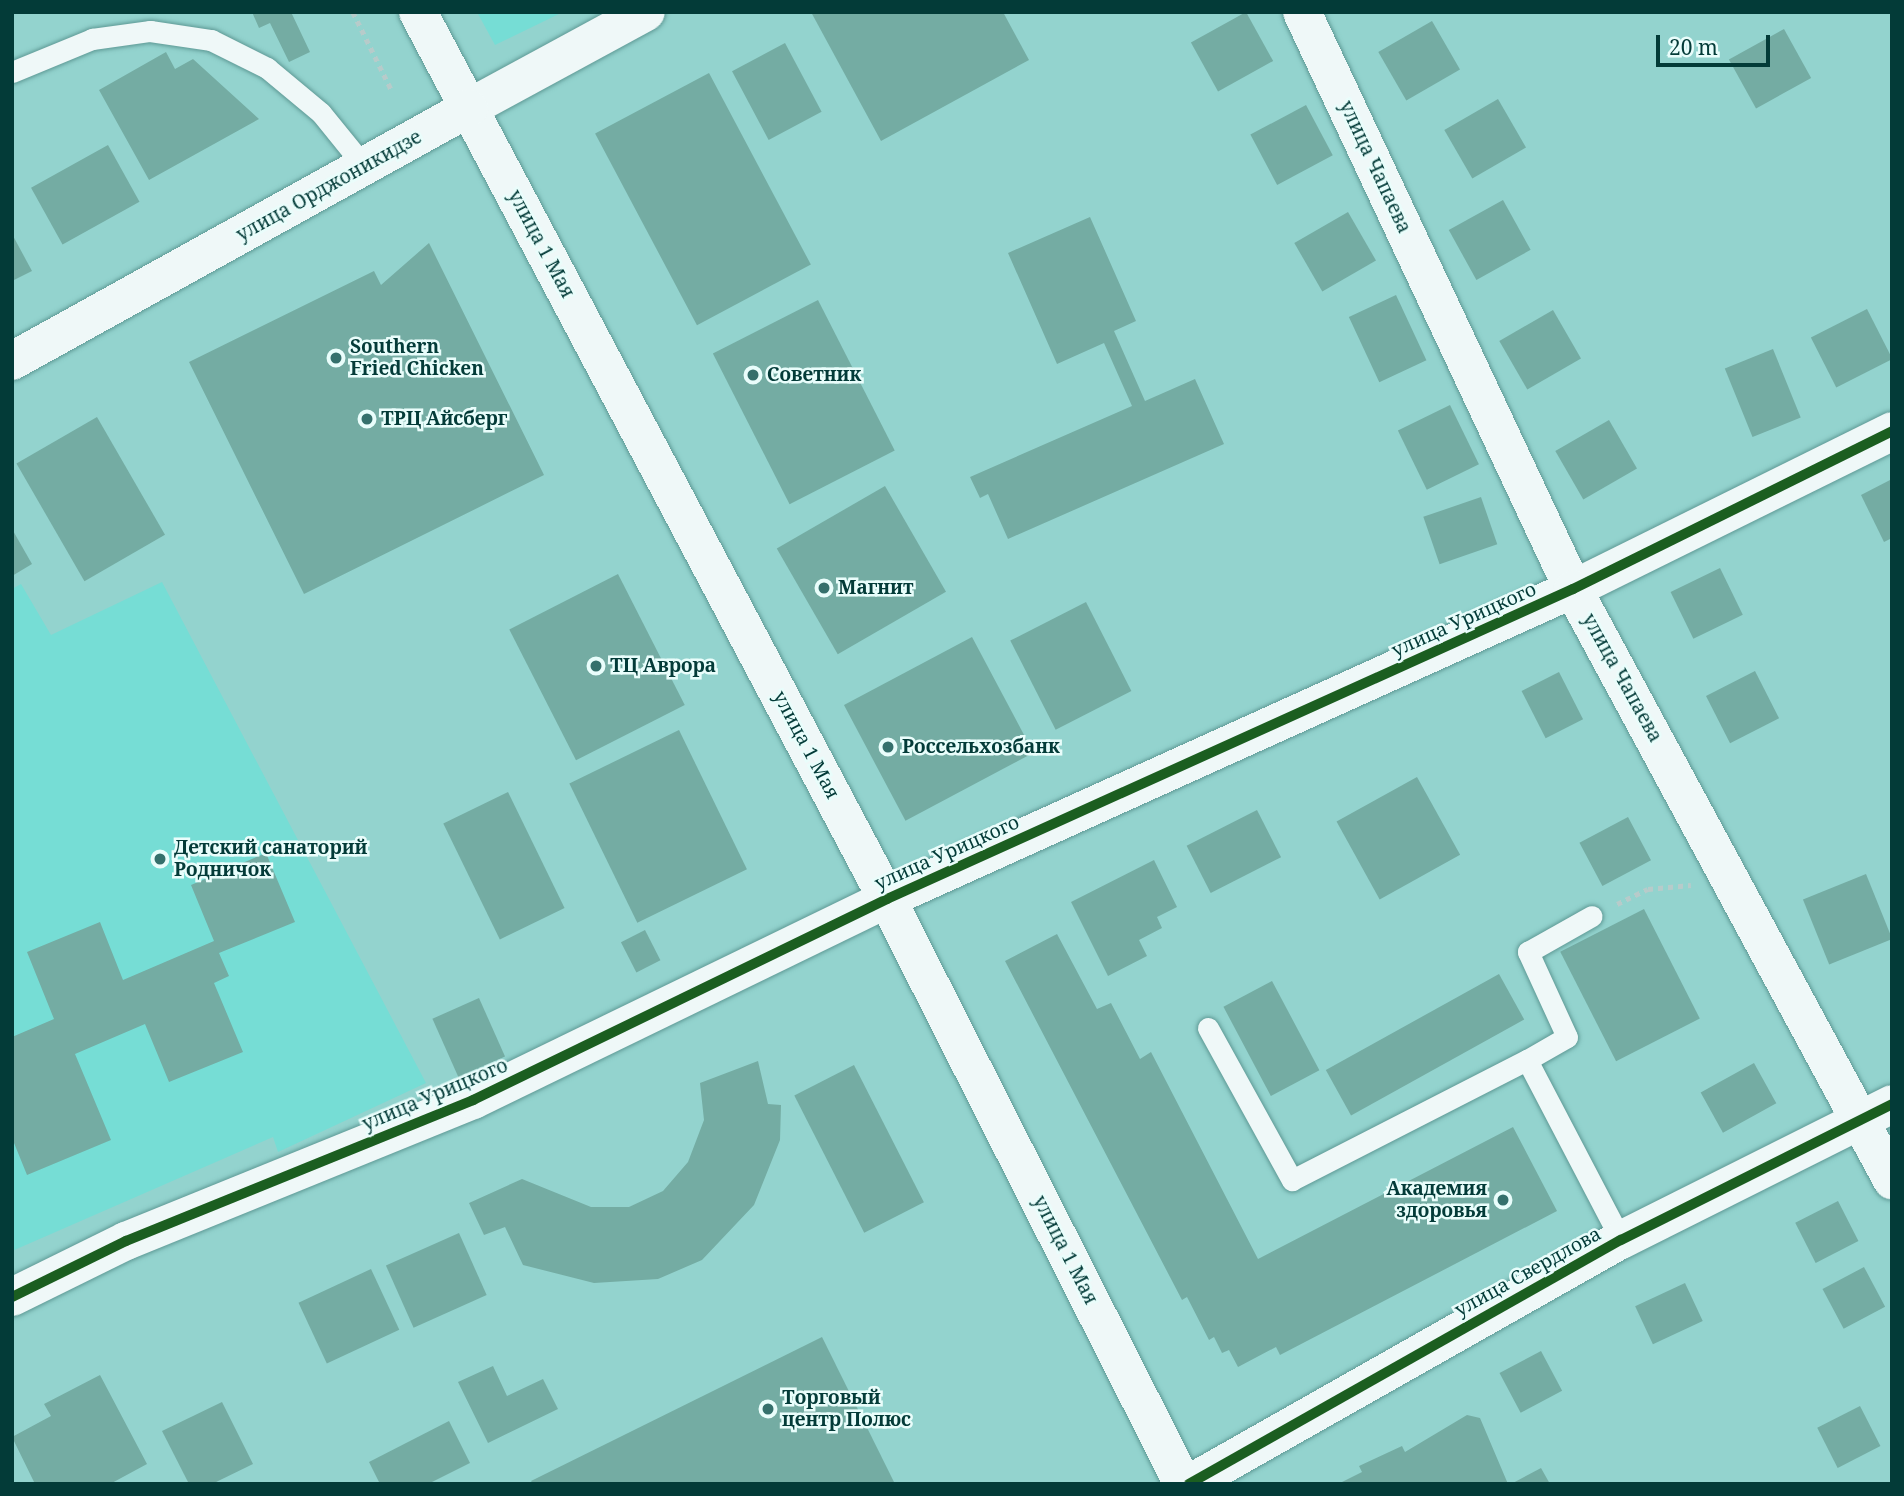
<!DOCTYPE html>
<html>
<head>
<meta charset="utf-8">
<style>
	body { margin:0 }
	#map { position:relative; width:1904px; height:1496px; overflow:hidden; background:#93d3ce; font-family:"Noto Serif",serif }
	div>[style] { position:absolute }
	[style*='--x'] { left:calc(var(--x)*1px); top:calc(var(--y)*1px); width:calc(var(--w)*1px); rotate:calc(var(--a)*1deg) }
	.built>* { inset:0; background:#76ddd5 }
	.building>* { inset:0; background:#74aca3; transform-origin:0 0 }
	.path>* { height:4.5px; margin-top:-2.25px; transform-origin:0; background:repeating-linear-gradient(90deg,#b7cbca 0 5px,transparent 0 10px) }
	.roads { filter:drop-shadow(0 0 2px #5e9995) drop-shadow(0 0 2px #5e9995) }
	.lane>* { height:21px; margin:-10.5px; padding:0 10.5px; transform-origin:10.5px; border-radius:10.5px; background:#eff8f8 }
	.street>* { height:38px; margin:-19px; padding:0 19px; transform-origin:19px; border-radius:19px; background:#eff8f8 }
	.secondary>* { height:38px; margin:-19px; padding:0 19px; transform-origin:19px; border-radius:19px; background:#eff8f8 }
	.cycleway>* { height:10px; margin:-5px; padding:0 5px; transform-origin:5px; border-radius:5px; background:#1b5e20 }
	.dots>* { width:19px; height:19px; translate:-50% -50%; box-sizing:border-box; border:4px solid #e9fdfb; border-radius:50% }
	span { translate:-50% -50%; white-space:nowrap; text-align:center; line-height:1.15; -webkit-text-stroke:5px #e9fdfb; paint-order:stroke }
	.street-label { font-size:19px; color:#033b38 }
	.poi-label { font-size:19px; color:#033b38; font-weight:700 }
	.left { translate:0 -50%; text-align:left }
	.right { translate:-100% -50%; text-align:right }
	.frame { position:absolute; inset:0; border:14px solid #033b38; pointer-events:none }
	.scale { position:absolute; left:1656px; top:35px; width:114px; height:32px; box-sizing:border-box; border:4px solid #033b38; border-top:0; padding-left:9px; font-size:21px; line-height:24px; white-space:nowrap; color:#033b38; -webkit-text-stroke:5px #e9fdfb; paint-order:stroke }
</style>
</head>
<body>
<div id="map">
	<div class="built">
		<div style="clip-path:polygon(477px 12px,563px 12px,495px 45px)"></div>
		<div style="clip-path:polygon(162px 582px,426px 1083px,278px 1152px,273px 1137px,12px 1251px,12px 589px,21px 584px,51px 635px)"></div>
	</div>
	<div class="building">
		<div style="clip-path:polygon(252px 12px,291px 12px,310px 52px,289px 62px,270px 23px,259px 28px)"></div>
		<div style="clip-path:polygon(811px 12px,1003px 12px,1029px 60px,881px 141px)"></div>
		<div style="left:1246px;top:12px;width:56px;height:63px;rotate:61deg"></div>
		<div style="left:1432px;top:21px;width:56px;height:62px;rotate:60deg"></div>
		<div style="left:1784px;top:29px;width:56px;height:63px;rotate:61deg"></div>
		<div style="left:785px;top:43px;width:78px;height:60px;rotate:62deg"></div>
		<div style="clip-path:polygon(166px 52px,175px 69px,193px 59px,259px 119px,149px 180px,99px 90px)"></div>
		<div style="left:709px;top:73px;width:217px;height:129px;rotate:62deg"></div>
		<div style="left:1498px;top:99px;width:56px;height:62px;rotate:60deg"></div>
		<div style="left:1306px;top:105px;width:57px;height:63px;rotate:62deg"></div>
		<div style="left:108px;top:145px;width:65px;height:88px;rotate:61deg"></div>
		<div style="left:1503px;top:200px;width:57px;height:62px;rotate:61deg"></div>
		<div style="left:1348px;top:212px;width:56px;height:62px;rotate:60deg"></div>
		<div style="clip-path:polygon(1090px 217px,1136px 321px,1114px 331px,1145px 401px,1195px 379px,1224px 444px,1008px 539px,988px 494px,980px 498px,970px 477px,1132px 406px,1104px 343px,1057px 364px,1008px 253px)"></div>
		<div style="clip-path:polygon(12px 234px,32px 271px,12px 281px)"></div>
		<div style="clip-path:polygon(429px 243px,544px 475px,304px 594px,189px 362px,374px 271px,381px 285px)"></div>
		<div style="left:1396px;top:295px;width:72px;height:52px;rotate:65deg"></div>
		<div style="left:818px;top:300px;width:169px;height:118px;rotate:63deg"></div>
		<div style="left:1867px;top:309px;width:56px;height:63px;rotate:63deg"></div>
		<div style="left:1553px;top:310px;width:56px;height:62px;rotate:60deg"></div>
		<div style="left:1773px;top:349px;width:74px;height:52px;rotate:68deg"></div>
		<div style="left:1450px;top:405px;width:66px;height:58px;rotate:64deg"></div>
		<div style="left:97px;top:417px;width:136px;height:93px;rotate:60deg"></div>
		<div style="left:1609px;top:420px;width:56px;height:62px;rotate:60deg"></div>
		<div style="clip-path:polygon(1892px 479px,1892px 538px,1884px 542px,1861px 495px)"></div>
		<div style="left:885px;top:486px;width:122px;height:125px;rotate:60deg"></div>
		<div style="left:1481px;top:497px;width:50px;height:61px;rotate:71deg"></div>
		<div style="clip-path:polygon(12px 529px,32px 564px,12px 576px)"></div>
		<div style="left:1720px;top:568px;width:52px;height:55px;rotate:64deg"></div>
		<div style="left:618px;top:574px;width:147px;height:122px;rotate:63deg"></div>
		<div style="left:1086px;top:602px;width:100px;height:85px;rotate:63deg"></div>
		<div style="left:972px;top:637px;width:131px;height:145px;rotate:62deg"></div>
		<div style="left:1755px;top:671px;width:53px;height:55px;rotate:63deg"></div>
		<div style="left:1559px;top:672px;width:53px;height:42px;rotate:63deg"></div>
		<div style="left:679px;top:730px;width:155px;height:122px;rotate:64deg"></div>
		<div style="left:1417px;top:777px;width:89px;height:92px;rotate:61deg"></div>
		<div style="left:508px;top:792px;width:129px;height:72px;rotate:64deg"></div>
		<div style="left:1257px;top:810px;width:53px;height:79px;rotate:63deg"></div>
		<div style="left:1628px;top:817px;width:49px;height:55px;rotate:62deg"></div>
		<div style="clip-path:polygon(266px 853px,295px 922px,219px 953px,229px 976px,214px 983px,243px 1052px,169px 1082px,145px 1024px,75px 1054px,111px 1140px,27px 1175px,12px 1138px,12px 1037px,54px 1019px,27px 952px,100px 922px,123px 980px,214px 941px,191px 885px)"></div>
		<div style="clip-path:polygon(1154px 860px,1177px 907px,1157px 917px,1162px 928px,1139px 940px,1147px 956px,1108px 976px,1071px 902px)"></div>
		<div style="left:1866px;top:874px;width:70px;height:68px;rotate:68deg"></div>
		<div style="left:1644px;top:909px;width:123px;height:94px;rotate:63deg"></div>
		<div style="left:645px;top:930px;width:34px;height:27px;rotate:63deg"></div>
		<div style="clip-path:polygon(1057px 934px,1097px 1009px,1111px 1003px,1140px 1059px,1151px 1052px,1258px 1259px,1513px 1127px,1557px 1211px,1280px 1355px,1276px 1347px,1238px 1367px,1229px 1350px,1222px 1353px,1214px 1337px,1209px 1340px,1187px 1297px,1182px 1300px,1005px 961px)"></div>
		<div style="left:1499px;top:974px;width:52px;height:198px;rotate:61deg"></div>
		<div style="left:1272px;top:981px;width:101px;height:55px;rotate:62deg"></div>
		<div style="left:479px;top:998px;width:64px;height:51px;rotate:66deg"></div>
		<div style="clip-path:polygon(758px 1061px,768px 1104px,781px 1105px,780px 1140px,754px 1205px,702px 1260px,658px 1279px,594px 1283px,523px 1265px,505px 1227px,484px 1235px,469px 1203px,522px 1179px,591px 1207px,629px 1207px,663px 1191px,688px 1162px,704px 1120px,700px 1083px)"></div>
		<div style="left:1754px;top:1063px;width:46px;height:61px;rotate:61deg"></div>
		<div style="left:854px;top:1065px;width:154px;height:67px;rotate:63deg"></div>
		<div style="left:1838px;top:1201px;width:45px;height:48px;rotate:63deg"></div>
		<div style="left:459px;top:1233px;width:68px;height:80px;rotate:66deg"></div>
		<div style="left:1864px;top:1267px;width:45px;height:47px;rotate:62deg"></div>
		<div style="left:371px;top:1269px;width:67px;height:80px;rotate:65deg"></div>
		<div style="left:1685px;top:1283px;width:42px;height:55px;rotate:65deg"></div>
		<div style="clip-path:polygon(822px 1337px,895px 1484px,533px 1484px,531px 1481px)"></div>
		<div style="left:1541px;top:1351px;width:45px;height:47px;rotate:62deg"></div>
		<div style="clip-path:polygon(493px 1366px,507px 1396px,543px 1379px,558px 1409px,488px 1443px,458px 1382px)"></div>
		<div style="clip-path:polygon(100px 1375px,147px 1464px,110px 1484px,35px 1484px,12px 1437px,51px 1416px,44px 1404px)"></div>
		<div style="clip-path:polygon(222px 1402px,253px 1464px,212px 1484px,189px 1484px,162px 1431px)"></div>
		<div style="left:1860px;top:1406px;width:45px;height:48px;rotate:63deg"></div>
		<div style="clip-path:polygon(1467px 1415px,1480px 1418px,1508px 1484px,1338px 1484px,1362px 1472px,1359px 1466px,1402px 1446px,1405px 1452px)"></div>
		<div style="clip-path:polygon(449px 1421px,470px 1463px,428px 1484px,380px 1484px,369px 1462px)"></div>
		<div style="clip-path:polygon(1541px 1468px,1550px 1484px,1511px 1484px)"></div>
	</div>
	<div class="path">
		<div style="--x:353;--y:12;--w:88;--a:63.7"></div>
		<div style="--x:1617;--y:904;--w:34;--a:-26"></div>
		<div style="--x:1648;--y:889;--w:43;--a:-5.3"></div>
	</div>
	<div class="roads">
		<div class="lane">
			<div style="--x:12;--y:72;--w:87;--a:-22.4"></div>
			<div style="--x:92;--y:39;--w:59;--a:-7.9"></div>
			<div style="--x:150;--y:31;--w:62;--a:8.4"></div>
			<div style="--x:211;--y:40;--w:63;--a:26.6"></div>
			<div style="--x:267;--y:68;--w:70;--a:39.8"></div>
			<div style="--x:321;--y:113;--w:68;--a:50.9"></div>
			<div style="--x:1208;--y:1028;--w:174;--a:61.1"></div>
			<div style="--x:1292;--y:1180;--w:264;--a:-27.1"></div>
			<div style="--x:1527;--y:1060;--w:203;--a:62.4"></div>
			<div style="--x:1527;--y:1060;--w:46;--a:-29.9"></div>
			<div style="--x:1567;--y:1037;--w:94;--a:-114.6"></div>
			<div style="--x:1528;--y:952;--w:73;--a:-29.4"></div>
		</div>
		<div class="street">
			<div style="--x:469;--y:108;--w:201;--a:-28.5"></div>
			<div style="--x:12;--y:1297;--w:127;--a:-26.2"></div>
			<div style="--x:126;--y:1241;--w:375;--a:-22.1"></div>
			<div style="--x:473;--y:1100;--w:460;--a:-25.9"></div>
			<div style="--x:887;--y:899;--w:753;--a:-24.32"></div>
			<div style="--x:1573;--y:589;--w:356;--a:-26.3"></div>
			<div style="--x:1189;--y:1484;--w:496;--a:-29.5"></div>
			<div style="--x:1621;--y:1240;--w:303;--a:-26.6"></div>
		</div>
		<div class="secondary">
			<div style="--x:418;--y:12;--w:1003;--a:62.13"></div>
			<div style="--x:887;--y:899;--w:656;--a:63.16"></div>
			<div style="--x:1302;--y:12;--w:637;--a:64.84"></div>
			<div style="--x:1573;--y:589;--w:672;--a:61.64"></div>
			<div style="--x:12;--y:361;--w:522;--a:-28.97"></div>
		</div>
	</div>
	<div class="cycleway">
		<div style="--x:12;--y:1297;--w:127;--a:-26.2"></div>
		<div style="--x:126;--y:1241;--w:375;--a:-22.1"></div>
		<div style="--x:473;--y:1100;--w:460;--a:-25.9"></div>
		<div style="--x:887;--y:899;--w:753;--a:-24.32"></div>
		<div style="--x:1573;--y:589;--w:356;--a:-26.3"></div>
		<div style="--x:1189;--y:1484;--w:496;--a:-29.5"></div>
		<div style="--x:1621;--y:1240;--w:303;--a:-26.6"></div>
	</div>
	<div class="dots">
		<div style="left:336px;top:358px;background:#35706c"></div>
		<div style="left:753px;top:375px;background:#35706c"></div>
		<div style="left:367px;top:419px;background:#35706c"></div>
		<div style="left:824px;top:588px;background:#35706c"></div>
		<div style="left:596px;top:666px;background:#35706c"></div>
		<div style="left:888px;top:747px;background:#35706c"></div>
		<div style="left:160px;top:859px;background:#35706c"></div>
		<div style="left:1503px;top:1200px;background:#35706c"></div>
		<div style="left:768px;top:1409px;background:#35706c"></div>
	</div>
	<div class="street-label">
		<span style="left:1375px;top:167px;rotate:65deg">улица Чапаева</span>
		<span style="left:329px;top:186px;rotate:-29deg">улица Орджоникидзе</span>
		<span style="left:541px;top:244px;rotate:62deg">улица 1 Мая</span>
		<span style="left:1464px;top:620px;rotate:-24deg">улица Урицкого</span>
		<span style="left:1622px;top:678px;rotate:61deg">улица Чапаева</span>
		<span style="left:806px;top:745px;rotate:62deg">улица 1 Мая</span>
		<span style="left:947px;top:853px;rotate:-24deg">улица Урицкого</span>
		<span style="left:435px;top:1095px;rotate:-23deg">улица Урицкого</span>
		<span style="left:1065px;top:1250px;rotate:63deg">улица 1 Мая</span>
		<span style="left:1528px;top:1272px;rotate:-29deg">улица Свердлова</span>
	</div>
	<div class="poi-label">
		<span class="left" style="left:350px;top:358px">Southern<br>Fried Chicken</span>
		<span class="left" style="left:767px;top:375px">Советник</span>
		<span class="left" style="left:381px;top:419px">ТРЦ Айсберг</span>
		<span class="left" style="left:838px;top:588px">Магнит</span>
		<span class="left" style="left:610px;top:666px">ТЦ Аврора</span>
		<span class="left" style="left:902px;top:747px">Россельхозбанк</span>
		<span class="left" style="left:174px;top:859px">Детский санаторий<br>Родничок</span>
		<span class="right" style="left:1487px;top:1200px">Академия<br>здоровья</span>
		<span class="left" style="left:782px;top:1409px">Торговый<br>центр Полюс</span>
	</div>
	<div class="frame"></div>
	<div class="scale">20 m</div>
</div>
</body>
</html>
